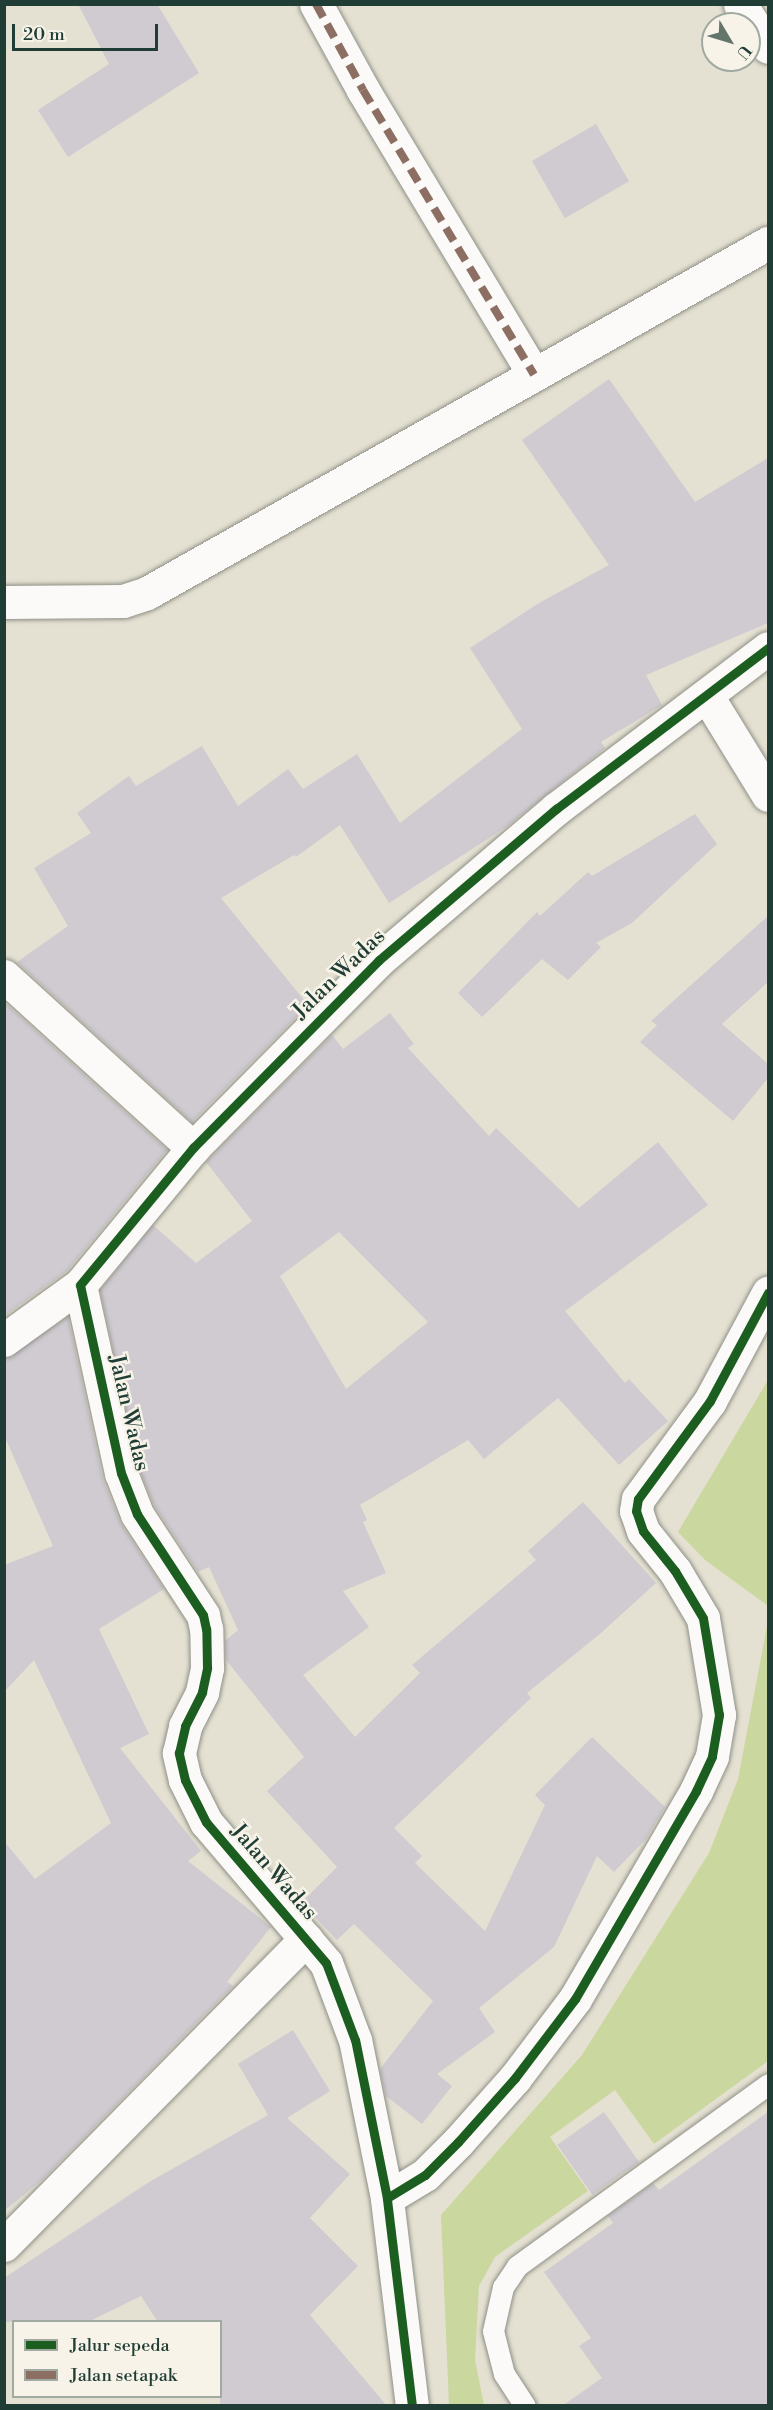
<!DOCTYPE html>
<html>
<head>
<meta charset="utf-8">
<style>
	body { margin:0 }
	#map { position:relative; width:773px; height:2410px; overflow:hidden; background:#e5e1d2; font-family:"Libre Bodoni",serif }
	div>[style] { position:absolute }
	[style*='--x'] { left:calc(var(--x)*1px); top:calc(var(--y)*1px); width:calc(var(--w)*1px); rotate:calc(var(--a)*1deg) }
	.green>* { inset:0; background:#cad79f }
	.building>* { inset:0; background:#d0cad1; transform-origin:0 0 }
	.roads { filter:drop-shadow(0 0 2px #8e9087) drop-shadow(0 0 2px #8e9087) }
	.lane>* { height:21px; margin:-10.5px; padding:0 10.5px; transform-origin:10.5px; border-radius:10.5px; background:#fbfaf8 }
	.street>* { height:33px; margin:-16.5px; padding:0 16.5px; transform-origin:16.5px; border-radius:16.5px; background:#fbfaf8 }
	.quiet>* { height:8px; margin-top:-4px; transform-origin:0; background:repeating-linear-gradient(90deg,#8d6e63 0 15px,transparent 0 23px) }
	.cycleway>* { height:9px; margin:-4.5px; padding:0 4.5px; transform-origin:4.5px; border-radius:4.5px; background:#1b5e20 }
	span { translate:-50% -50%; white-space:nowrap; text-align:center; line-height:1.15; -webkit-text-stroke:5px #f7f3e8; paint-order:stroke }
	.street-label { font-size:22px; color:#1f3d34 }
	.frame { position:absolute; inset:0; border:6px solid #1f3d34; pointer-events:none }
	.legend { position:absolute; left:12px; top:2320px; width:210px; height:78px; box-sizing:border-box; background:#f7f3e8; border:2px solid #a1aaa0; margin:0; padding:8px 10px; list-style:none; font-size:18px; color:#1f3d34 }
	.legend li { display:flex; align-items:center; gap:12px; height:30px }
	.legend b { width:30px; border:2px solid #a1aaa0 }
	.north { position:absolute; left:701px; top:12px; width:60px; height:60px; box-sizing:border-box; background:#f7f3e8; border:2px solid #a1aaa0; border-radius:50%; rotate:128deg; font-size:16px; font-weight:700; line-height:24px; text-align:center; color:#1f3d34 }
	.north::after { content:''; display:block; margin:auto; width:21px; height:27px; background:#64766b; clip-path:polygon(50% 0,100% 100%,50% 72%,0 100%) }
	.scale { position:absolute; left:12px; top:24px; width:146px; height:27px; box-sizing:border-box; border:3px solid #1f3d34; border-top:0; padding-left:8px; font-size:18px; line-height:21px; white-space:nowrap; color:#1f3d34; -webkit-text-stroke:4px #f7f3e8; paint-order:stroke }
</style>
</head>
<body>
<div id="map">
	<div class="green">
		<div style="clip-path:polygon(768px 1380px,768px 1606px,705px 1560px,678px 1532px)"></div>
		<div style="clip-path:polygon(768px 1621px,768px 2061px,654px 2144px,615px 2090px,550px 2137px,588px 2191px,495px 2257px,479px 2286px,475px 2360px,484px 2405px,449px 2405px,441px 2215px,582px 2055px,709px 1853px,738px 1779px)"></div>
	</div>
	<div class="building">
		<div style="clip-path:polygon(78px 4px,157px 4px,199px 73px,68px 157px,38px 110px,109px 64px)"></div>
		<div style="left:596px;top:124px;width:66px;height:74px;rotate:60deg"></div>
		<div style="clip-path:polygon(609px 379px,695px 502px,768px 458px,768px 623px,646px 675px,662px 705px,601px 742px,605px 748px,506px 827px,389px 903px,340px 825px,296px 857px,294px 855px,221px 898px,308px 1005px,192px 1122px,17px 962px,68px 926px,34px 868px,91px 833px,77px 813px,129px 776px,136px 786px,202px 746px,238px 806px,288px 769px,303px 789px,357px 754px,400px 823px,522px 729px,470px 648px,539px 603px,609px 565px,522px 440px)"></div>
		<div style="clip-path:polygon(695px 814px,717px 844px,632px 923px,596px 943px,601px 947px,568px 980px,542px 959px,482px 1017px,458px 993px,537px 912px,540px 916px,588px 872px,592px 876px)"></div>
		<div style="clip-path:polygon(768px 916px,768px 982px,722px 1024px,768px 1064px,768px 1078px,733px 1121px,640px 1042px,657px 1025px,651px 1021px)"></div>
		<div style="clip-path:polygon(4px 1002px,167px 1150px,67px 1271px,4px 1316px)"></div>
		<div style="clip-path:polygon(evenodd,390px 1013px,414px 1044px,408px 1048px,489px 1136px,496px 1128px,579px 1208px,658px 1142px,708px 1205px,565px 1311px,625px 1383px,629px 1379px,668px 1421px,619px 1465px,558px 1398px,484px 1459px,468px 1440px,360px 1505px,367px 1520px,363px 1522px,386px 1573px,343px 1591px,369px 1627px,303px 1675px,355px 1737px,420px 1673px,412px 1665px,536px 1560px,528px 1551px,583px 1502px,656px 1583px,601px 1633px,527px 1693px,531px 1698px,394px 1828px,422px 1856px,415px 1863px,485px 1931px,545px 1805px,535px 1795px,592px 1737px,665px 1807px,646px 1839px,614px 1872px,597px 1856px,554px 1947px,479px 2008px,495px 2032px,437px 2074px,452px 2086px,422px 2124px,386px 2096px,380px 2069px,433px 2001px,354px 1924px,337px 1940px,301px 1903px,337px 1867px,267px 1791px,304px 1757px,226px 1660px,225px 1641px,238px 1630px,209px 1567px,198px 1572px,154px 1505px,139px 1468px,100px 1290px,153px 1225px,196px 1263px,252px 1221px,206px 1162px,332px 1035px,343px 1049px,390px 1013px,339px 1232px,428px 1322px,346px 1389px,280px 1276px,339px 1232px)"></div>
		<div style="clip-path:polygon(68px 1317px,103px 1480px,121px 1524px,164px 1589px,99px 1629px,149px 1734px,120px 1748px,201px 1851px,188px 1861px,271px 1927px,227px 1982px,233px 1986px,43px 2179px,4px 2211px,4px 1841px,35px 1879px,111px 1823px,34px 1660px,4px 1692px,4px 1565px,53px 1546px,4px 1435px,4px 1359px)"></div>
		<div style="clip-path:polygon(293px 2030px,330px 2091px,287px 2118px,350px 2174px,310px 2218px,358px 2266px,310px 2315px,387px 2406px,220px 2406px,220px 2322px,158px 2322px,141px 2296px,88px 2322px,4px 2322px,4px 2278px,149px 2182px,268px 2115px,238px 2064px)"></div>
		<div style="left:604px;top:2112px;width:61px;height:57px;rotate:55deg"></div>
		<div style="clip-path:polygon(768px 2112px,768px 2406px,562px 2406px,602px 2378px,579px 2346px,591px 2338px,544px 2272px,613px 2223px,608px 2216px,653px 2183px,659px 2190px)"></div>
	</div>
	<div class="roads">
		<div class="lane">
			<div style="--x:525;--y:2406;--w:38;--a:-123"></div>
			<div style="--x:504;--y:2374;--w:44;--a:-104.3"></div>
			<div style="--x:493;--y:2331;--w:45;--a:-77.2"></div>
			<div style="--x:503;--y:2287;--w:25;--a:-56"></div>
			<div style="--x:517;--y:2266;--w:310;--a:-35.9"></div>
		</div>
		<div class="street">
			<div style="--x:316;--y:4;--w:98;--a:61.3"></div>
			<div style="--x:363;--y:90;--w:332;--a:59"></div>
			<div style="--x:740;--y:4;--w:51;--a:56.9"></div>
			<div style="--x:4;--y:602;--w:119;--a:-0.5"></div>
			<div style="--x:123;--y:601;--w:25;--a:-18"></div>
			<div style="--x:147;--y:593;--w:713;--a:-29.41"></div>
			<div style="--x:707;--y:696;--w:116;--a:58.4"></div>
			<div style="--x:4;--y:976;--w:256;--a:42.3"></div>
			<div style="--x:4;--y:1340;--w:94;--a:-35.9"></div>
			<div style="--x:387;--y:2198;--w:44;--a:-31.2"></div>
			<div style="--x:425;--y:2175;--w:47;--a:-45"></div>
			<div style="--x:458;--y:2142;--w:86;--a:-48.3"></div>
			<div style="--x:515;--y:2078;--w:99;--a:-52.8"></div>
			<div style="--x:575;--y:1999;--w:241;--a:-59.8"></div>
			<div style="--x:696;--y:1791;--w:38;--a:-65"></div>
			<div style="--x:712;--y:1756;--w:42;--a:-80.3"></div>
			<div style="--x:719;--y:1715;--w:98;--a:-99.4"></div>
			<div style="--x:703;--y:1618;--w:55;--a:-120.8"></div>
			<div style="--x:675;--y:1571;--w:51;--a:-128.7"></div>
			<div style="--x:643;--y:1531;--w:21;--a:-109"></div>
			<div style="--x:636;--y:1511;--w:12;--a:-81"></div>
			<div style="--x:638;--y:1499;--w:122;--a:-53.7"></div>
			<div style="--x:710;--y:1401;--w:123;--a:-61.8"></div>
			<div style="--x:4;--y:2245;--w:430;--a:-45.4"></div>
			<div style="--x:412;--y:2406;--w:209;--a:-96.9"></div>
			<div style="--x:387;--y:2198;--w:161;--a:-101.4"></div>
			<div style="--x:355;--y:2040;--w:82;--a:-110.6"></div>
			<div style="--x:326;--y:1963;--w:185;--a:-130.4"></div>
			<div style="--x:206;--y:1822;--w:47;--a:-116.6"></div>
			<div style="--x:185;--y:1780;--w:28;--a:-103"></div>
			<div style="--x:179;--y:1753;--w:28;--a:-77"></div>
			<div style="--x:185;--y:1726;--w:38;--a:-63"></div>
			<div style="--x:202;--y:1692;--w:25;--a:-78"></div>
			<div style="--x:207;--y:1668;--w:39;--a:-91"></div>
			<div style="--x:206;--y:1629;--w:14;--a:-102"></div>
			<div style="--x:203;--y:1615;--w:121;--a:-123.2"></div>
			<div style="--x:137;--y:1514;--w:44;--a:-111.3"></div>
			<div style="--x:121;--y:1473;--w:192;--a:-102.3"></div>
			<div style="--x:80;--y:1285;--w:178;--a:-50.5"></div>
			<div style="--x:193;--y:1148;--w:264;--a:-45.3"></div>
			<div style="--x:379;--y:960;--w:233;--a:-40.5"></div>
			<div style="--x:556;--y:809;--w:266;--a:-37.2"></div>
		</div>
	</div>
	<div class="quiet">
		<div style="--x:316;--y:4;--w:98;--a:61.3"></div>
		<div style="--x:363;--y:90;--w:332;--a:59"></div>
	</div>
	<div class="cycleway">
		<div style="--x:387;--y:2198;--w:44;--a:-31.2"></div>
		<div style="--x:425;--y:2175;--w:47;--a:-45"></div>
		<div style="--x:458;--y:2142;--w:86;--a:-48.3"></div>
		<div style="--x:515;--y:2078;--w:99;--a:-52.8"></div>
		<div style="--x:575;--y:1999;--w:241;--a:-59.8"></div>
		<div style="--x:696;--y:1791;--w:38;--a:-65"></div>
		<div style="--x:712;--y:1756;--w:42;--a:-80.3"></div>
		<div style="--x:719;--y:1715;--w:98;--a:-99.4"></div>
		<div style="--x:703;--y:1618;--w:55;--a:-120.8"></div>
		<div style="--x:675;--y:1571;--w:51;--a:-128.7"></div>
		<div style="--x:643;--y:1531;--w:21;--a:-109"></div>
		<div style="--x:636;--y:1511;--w:12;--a:-81"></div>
		<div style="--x:638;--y:1499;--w:122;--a:-53.7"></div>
		<div style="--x:710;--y:1401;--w:123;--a:-61.8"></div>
		<div style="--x:412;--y:2406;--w:209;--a:-96.9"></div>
		<div style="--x:387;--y:2198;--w:161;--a:-101.4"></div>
		<div style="--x:355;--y:2040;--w:82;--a:-110.6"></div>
		<div style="--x:326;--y:1963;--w:185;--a:-130.4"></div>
		<div style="--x:206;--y:1822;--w:47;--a:-116.6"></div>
		<div style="--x:185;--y:1780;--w:28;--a:-103"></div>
		<div style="--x:179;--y:1753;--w:28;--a:-77"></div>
		<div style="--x:185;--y:1726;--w:38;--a:-63"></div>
		<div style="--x:202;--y:1692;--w:25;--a:-78"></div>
		<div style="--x:207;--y:1668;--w:39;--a:-91"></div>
		<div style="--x:206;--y:1629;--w:14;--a:-102"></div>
		<div style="--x:203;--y:1615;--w:121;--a:-123.2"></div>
		<div style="--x:137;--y:1514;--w:44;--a:-111.3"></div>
		<div style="--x:121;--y:1473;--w:192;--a:-102.3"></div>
		<div style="--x:80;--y:1285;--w:178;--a:-50.5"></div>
		<div style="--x:193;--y:1148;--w:264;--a:-45.3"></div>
		<div style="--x:379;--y:960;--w:233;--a:-40.5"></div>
		<div style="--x:556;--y:809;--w:266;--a:-37.2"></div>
	</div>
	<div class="street-label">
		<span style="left:339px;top:974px;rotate:-44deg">Jalan Wadas</span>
		<span style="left:129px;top:1413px;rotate:77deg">Jalan Wadas</span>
		<span style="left:274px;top:1872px;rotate:49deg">Jalan Wadas</span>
	</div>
	<div class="frame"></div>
	<ul class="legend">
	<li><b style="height:8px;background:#1b5e20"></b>Jalur sepeda</li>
	<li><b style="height:8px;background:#8d6e63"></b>Jalan setapak</li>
	</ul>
	<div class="north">U</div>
	<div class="scale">20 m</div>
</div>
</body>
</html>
